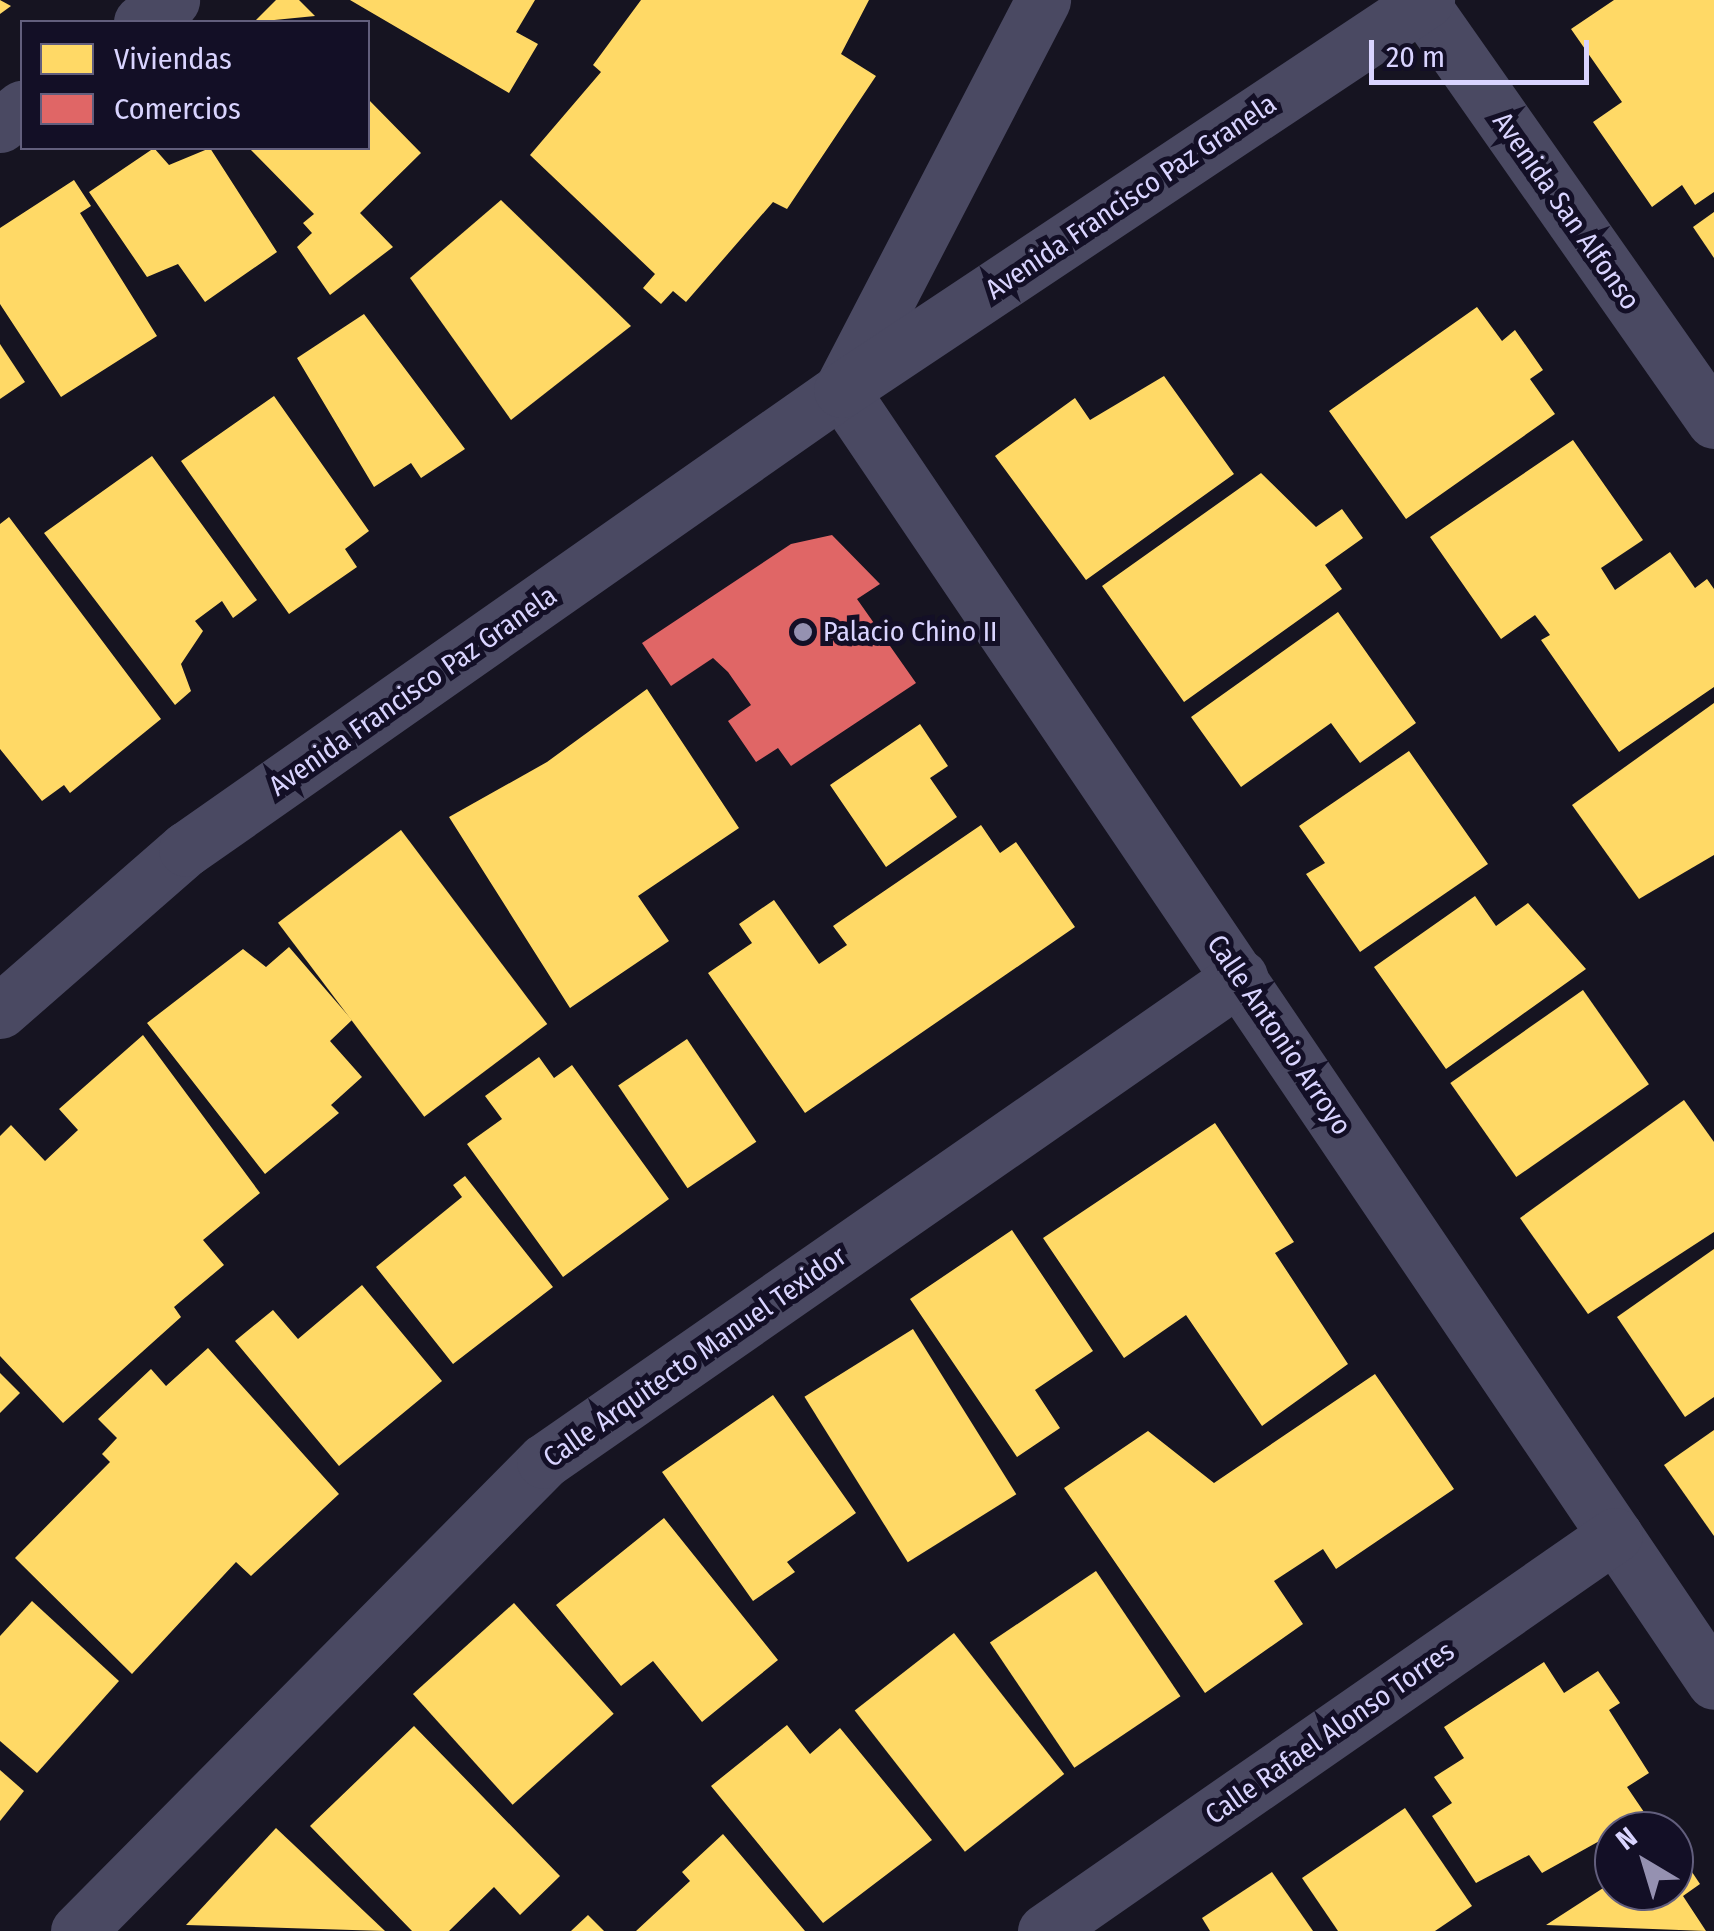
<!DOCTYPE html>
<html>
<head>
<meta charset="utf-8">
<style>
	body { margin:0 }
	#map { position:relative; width:1714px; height:1931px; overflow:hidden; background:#161421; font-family:"Fira Sans Condensed",sans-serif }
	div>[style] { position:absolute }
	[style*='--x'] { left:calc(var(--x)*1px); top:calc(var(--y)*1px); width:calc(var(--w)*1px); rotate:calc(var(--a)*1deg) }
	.homes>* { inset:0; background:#ffd966; transform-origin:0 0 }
	.shops>* { inset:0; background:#e06666 }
	.street>* { height:55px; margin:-27.5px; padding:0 27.5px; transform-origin:27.5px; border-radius:27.5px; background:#4a4962 }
	.dots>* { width:28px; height:28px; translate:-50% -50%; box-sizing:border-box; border:5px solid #130f26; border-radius:50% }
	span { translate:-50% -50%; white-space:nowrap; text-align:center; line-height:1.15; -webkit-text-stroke:10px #130f26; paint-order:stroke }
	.street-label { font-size:28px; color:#d9d4ff }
	.poi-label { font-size:28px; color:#d9d4ff }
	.left { translate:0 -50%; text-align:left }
	.legend { position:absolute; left:20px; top:20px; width:350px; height:130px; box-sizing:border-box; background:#130f26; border:2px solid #625e7d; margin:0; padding:12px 18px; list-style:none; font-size:30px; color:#d9d4ff }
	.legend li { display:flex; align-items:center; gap:20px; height:50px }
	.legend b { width:50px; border:2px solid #625e7d }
	.north { position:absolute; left:1594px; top:1811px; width:100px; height:100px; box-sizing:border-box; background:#130f26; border:2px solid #625e7d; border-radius:50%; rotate:322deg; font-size:28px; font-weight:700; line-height:40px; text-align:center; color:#d9d4ff }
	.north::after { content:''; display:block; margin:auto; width:35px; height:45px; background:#9591b1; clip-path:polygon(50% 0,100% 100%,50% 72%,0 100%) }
	.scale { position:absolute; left:1369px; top:40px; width:220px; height:45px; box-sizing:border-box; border:5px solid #d9d4ff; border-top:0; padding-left:12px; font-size:30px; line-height:35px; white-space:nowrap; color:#d9d4ff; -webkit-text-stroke:8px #130f26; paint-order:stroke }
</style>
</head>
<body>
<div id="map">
	<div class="homes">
		<div style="clip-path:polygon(0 0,11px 6px,0 14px)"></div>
		<div style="clip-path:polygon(276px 0,299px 0,315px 16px,254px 22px)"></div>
		<div style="clip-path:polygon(350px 0,535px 0,516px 32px,538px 44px,509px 93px)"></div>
		<div style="clip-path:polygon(641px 0,869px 0,841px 54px,876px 76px,787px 209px,773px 202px,686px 302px,673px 291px,661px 304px,643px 288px,655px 274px,530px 155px,601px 72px,593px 65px)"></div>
		<div style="clip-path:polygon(1614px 0,1714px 0,1714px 192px,1695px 205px,1682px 185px,1652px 207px,1593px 122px,1622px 102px,1571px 29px)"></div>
		<div style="clip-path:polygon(368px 99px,421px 153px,360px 213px,393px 247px,330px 295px,297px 247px,312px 233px,303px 223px,314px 214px,249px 148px,368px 148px)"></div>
		<div style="clip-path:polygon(154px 148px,169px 165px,210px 148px,277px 252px,205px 302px,178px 264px,147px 277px,89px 192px)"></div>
		<div style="clip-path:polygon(74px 180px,91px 206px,80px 213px,157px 336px,61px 397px,0 304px,0 228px)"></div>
		<div style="clip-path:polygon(501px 200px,631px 326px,511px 420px,410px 278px)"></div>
		<div style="clip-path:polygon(1714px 212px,1714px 258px,1693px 227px)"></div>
		<div style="clip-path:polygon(1477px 307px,1502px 341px,1515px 330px,1543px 370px,1530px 379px,1555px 414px,1406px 519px,1329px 411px)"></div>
		<div style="clip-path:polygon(364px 314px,465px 449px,421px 478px,411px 463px,374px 487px,297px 358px)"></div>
		<div style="clip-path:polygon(0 344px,25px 382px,0 399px)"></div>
		<div style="clip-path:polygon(1164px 376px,1234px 474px,1086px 580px,995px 456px,1075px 398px,1090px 420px)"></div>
		<div style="clip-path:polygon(274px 396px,369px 531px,345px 549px,357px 567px,289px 614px,181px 461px)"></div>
		<div style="clip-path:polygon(1573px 440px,1643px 540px,1601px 568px,1615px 590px,1670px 552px,1695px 588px,1707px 579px,1714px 589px,1714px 687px,1619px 752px,1541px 640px,1550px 635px,1535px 615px,1501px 639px,1430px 537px)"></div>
		<div style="clip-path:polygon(152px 456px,257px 600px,233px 618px,222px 601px,195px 621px,203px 631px,181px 664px,191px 691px,175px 705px,44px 533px)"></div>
		<div style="clip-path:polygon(1261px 473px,1316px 527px,1342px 509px,1363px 538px,1325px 565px,1342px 589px,1184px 702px,1102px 586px)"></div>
		<div style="clip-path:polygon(9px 517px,161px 719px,70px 793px,64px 785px,42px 801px,0 749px,0 524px)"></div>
		<div style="clip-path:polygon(1338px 612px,1416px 723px,1360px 763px,1331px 723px,1241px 787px,1191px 717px)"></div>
		<div style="clip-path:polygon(647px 689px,739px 828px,638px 896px,669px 941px,570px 1008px,449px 817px,547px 762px)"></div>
		<div style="clip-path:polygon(1714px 703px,1714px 855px,1639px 899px,1572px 805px)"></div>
		<div style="clip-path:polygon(920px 724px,948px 766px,930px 778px,957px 817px,886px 867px,830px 785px)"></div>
		<div style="clip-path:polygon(1409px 751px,1488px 864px,1360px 952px,1306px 874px,1325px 863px,1299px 826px)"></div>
		<div style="clip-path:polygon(981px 825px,1000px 853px,1016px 842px,1075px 927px,805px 1113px,708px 973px,752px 943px,739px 924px,774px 900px,819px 964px,847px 945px,833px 926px)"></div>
		<div style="left:401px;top:830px;width:243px;height:154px;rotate:53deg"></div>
		<div style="clip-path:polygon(1475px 896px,1496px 926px,1528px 903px,1586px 969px,1446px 1069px,1374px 967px)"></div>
		<div style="clip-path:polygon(289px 947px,352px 1020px,330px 1041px,362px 1077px,331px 1105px,339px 1113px,265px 1174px,147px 1023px,243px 949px,266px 967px)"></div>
		<div style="left:1583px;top:990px;width:115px;height:162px;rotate:55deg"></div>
		<div style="clip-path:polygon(143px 1035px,260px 1193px,203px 1240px,224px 1265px,174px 1307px,181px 1317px,63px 1423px,0 1356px,0 1136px,11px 1125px,45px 1161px,78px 1130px,59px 1109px)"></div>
		<div style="left:687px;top:1039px;width:124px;height:83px;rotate:56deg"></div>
		<div style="clip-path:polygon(539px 1057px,554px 1078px,572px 1065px,669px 1199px,563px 1277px,467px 1144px,502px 1119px,485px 1096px)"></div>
		<div style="clip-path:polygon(1684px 1100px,1714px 1142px,1714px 1232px,1588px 1314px,1520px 1218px)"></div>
		<div style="clip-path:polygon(1215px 1123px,1294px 1242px,1275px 1253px,1348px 1364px,1262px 1426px,1186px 1315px,1124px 1358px,1043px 1238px)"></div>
		<div style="clip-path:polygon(465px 1176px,553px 1287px,453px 1364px,376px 1267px,462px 1197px,453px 1185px)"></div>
		<div style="clip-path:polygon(1012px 1230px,1093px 1351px,1035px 1390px,1060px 1428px,1017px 1457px,910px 1299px)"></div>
		<div style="clip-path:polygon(1714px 1249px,1714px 1397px,1685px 1417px,1617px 1317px)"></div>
		<div style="clip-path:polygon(362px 1285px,442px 1381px,339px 1466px,235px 1341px,273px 1310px,298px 1339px)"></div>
		<div style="left:913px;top:1329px;width:195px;height:128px;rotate:58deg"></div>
		<div style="clip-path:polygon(208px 1348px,339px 1494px,251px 1576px,236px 1562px,132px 1674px,15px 1558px,110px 1462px,102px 1454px,117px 1438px,98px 1419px,151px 1369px,166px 1386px)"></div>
		<div style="clip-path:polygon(0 1373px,20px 1393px,0 1413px)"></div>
		<div style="clip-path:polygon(1375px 1374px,1454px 1489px,1336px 1569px,1323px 1549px,1274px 1581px,1303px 1624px,1205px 1693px,1064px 1488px,1148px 1431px,1214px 1483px)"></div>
		<div style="clip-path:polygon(773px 1395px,856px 1513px,787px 1562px,795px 1572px,753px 1601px,662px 1472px)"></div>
		<div style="clip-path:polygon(1714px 1430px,1714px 1536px,1664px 1465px)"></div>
		<div style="clip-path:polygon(664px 1518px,778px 1660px,702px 1722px,653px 1661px,621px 1686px,556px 1605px)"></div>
		<div style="left:1096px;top:1571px;width:151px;height:128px;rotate:56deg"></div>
		<div style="clip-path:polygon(32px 1601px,119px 1681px,37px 1773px,0 1741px,0 1636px)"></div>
		<div style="left:514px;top:1603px;width:149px;height:136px;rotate:48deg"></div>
		<div style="left:954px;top:1633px;width:179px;height:126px;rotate:52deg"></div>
		<div style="clip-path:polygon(1544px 1662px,1564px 1693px,1598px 1671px,1620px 1703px,1609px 1710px,1649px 1773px,1627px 1787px,1646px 1815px,1542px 1873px,1529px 1855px,1476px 1883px,1432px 1816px,1452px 1803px,1434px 1777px,1464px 1758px,1444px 1727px)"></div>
		<div style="clip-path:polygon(787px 1725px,810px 1754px,840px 1728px,932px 1840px,823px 1923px,711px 1786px)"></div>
		<div style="clip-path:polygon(414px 1726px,560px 1876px,520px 1915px,494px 1887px,449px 1931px,412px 1931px,310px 1826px)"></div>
		<div style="clip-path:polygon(0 1770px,24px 1791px,0 1821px)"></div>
		<div style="clip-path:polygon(1405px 1808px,1472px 1906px,1435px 1931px,1338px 1931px,1302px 1878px)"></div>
		<div style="clip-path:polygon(276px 1828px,385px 1931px,186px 1925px)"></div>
		<div style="clip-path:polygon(723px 1834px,805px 1931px,636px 1931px,690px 1881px,682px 1872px)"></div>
		<div style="clip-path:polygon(1674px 1845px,1700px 1884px,1683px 1896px,1706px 1931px,1546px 1925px,1614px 1881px,1614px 1891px,1674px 1891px)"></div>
		<div style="clip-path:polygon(1272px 1872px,1313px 1931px,1210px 1931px,1202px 1918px)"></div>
		<div style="clip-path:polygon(588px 1915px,604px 1931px,571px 1931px)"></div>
	</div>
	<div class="shops">
		<div style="clip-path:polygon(832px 535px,880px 584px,857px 599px,916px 683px,791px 766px,778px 748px,756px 762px,728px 721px,751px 705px,728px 672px,713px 658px,671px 686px,642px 643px,791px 544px)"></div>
	</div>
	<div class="street">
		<div style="--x:1419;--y:0;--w:514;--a:54.98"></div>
		<div style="--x:141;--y:22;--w:38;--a:-35"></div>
		<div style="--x:0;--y:125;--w:28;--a:-38"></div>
		<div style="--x:842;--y:388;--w:437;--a:-62.6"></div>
		<div style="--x:841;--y:390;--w:1559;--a:55.95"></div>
		<div style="--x:0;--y:1011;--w:247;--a:-41.1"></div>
		<div style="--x:186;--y:849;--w:800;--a:-35.02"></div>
		<div style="--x:841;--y:390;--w:704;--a:-33.64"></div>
		<div style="--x:78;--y:1931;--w:662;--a:-45.24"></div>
		<div style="--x:544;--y:1461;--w:848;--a:-34.81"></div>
		<div style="--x:1045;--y:1931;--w:694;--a:-34.79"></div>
	</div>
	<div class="dots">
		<div style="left:803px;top:632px;background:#9591b1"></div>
	</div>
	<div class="street-label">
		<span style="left:1131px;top:197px;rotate:-34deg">Avenida Francisco Paz Granela</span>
		<span style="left:1566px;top:211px;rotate:55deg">Avenida San Alfonso</span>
		<span style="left:413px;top:691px;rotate:-35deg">Avenida Francisco Paz Granela</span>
		<span style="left:1279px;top:1035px;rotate:56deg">Calle Antonio Arroyo</span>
		<span style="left:695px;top:1357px;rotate:-35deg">Calle Arquitecto Manuel Texidor</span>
		<span style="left:1330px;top:1733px;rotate:-35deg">Calle Rafael Alonso Torres</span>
	</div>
	<div class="poi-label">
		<span class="left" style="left:823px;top:632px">Palacio Chino II</span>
	</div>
	<ul class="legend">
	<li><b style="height:28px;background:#ffd966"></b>Viviendas</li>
	<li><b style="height:28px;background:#e06666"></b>Comercios</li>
	</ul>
	<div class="north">N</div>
	<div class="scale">20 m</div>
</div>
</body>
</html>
